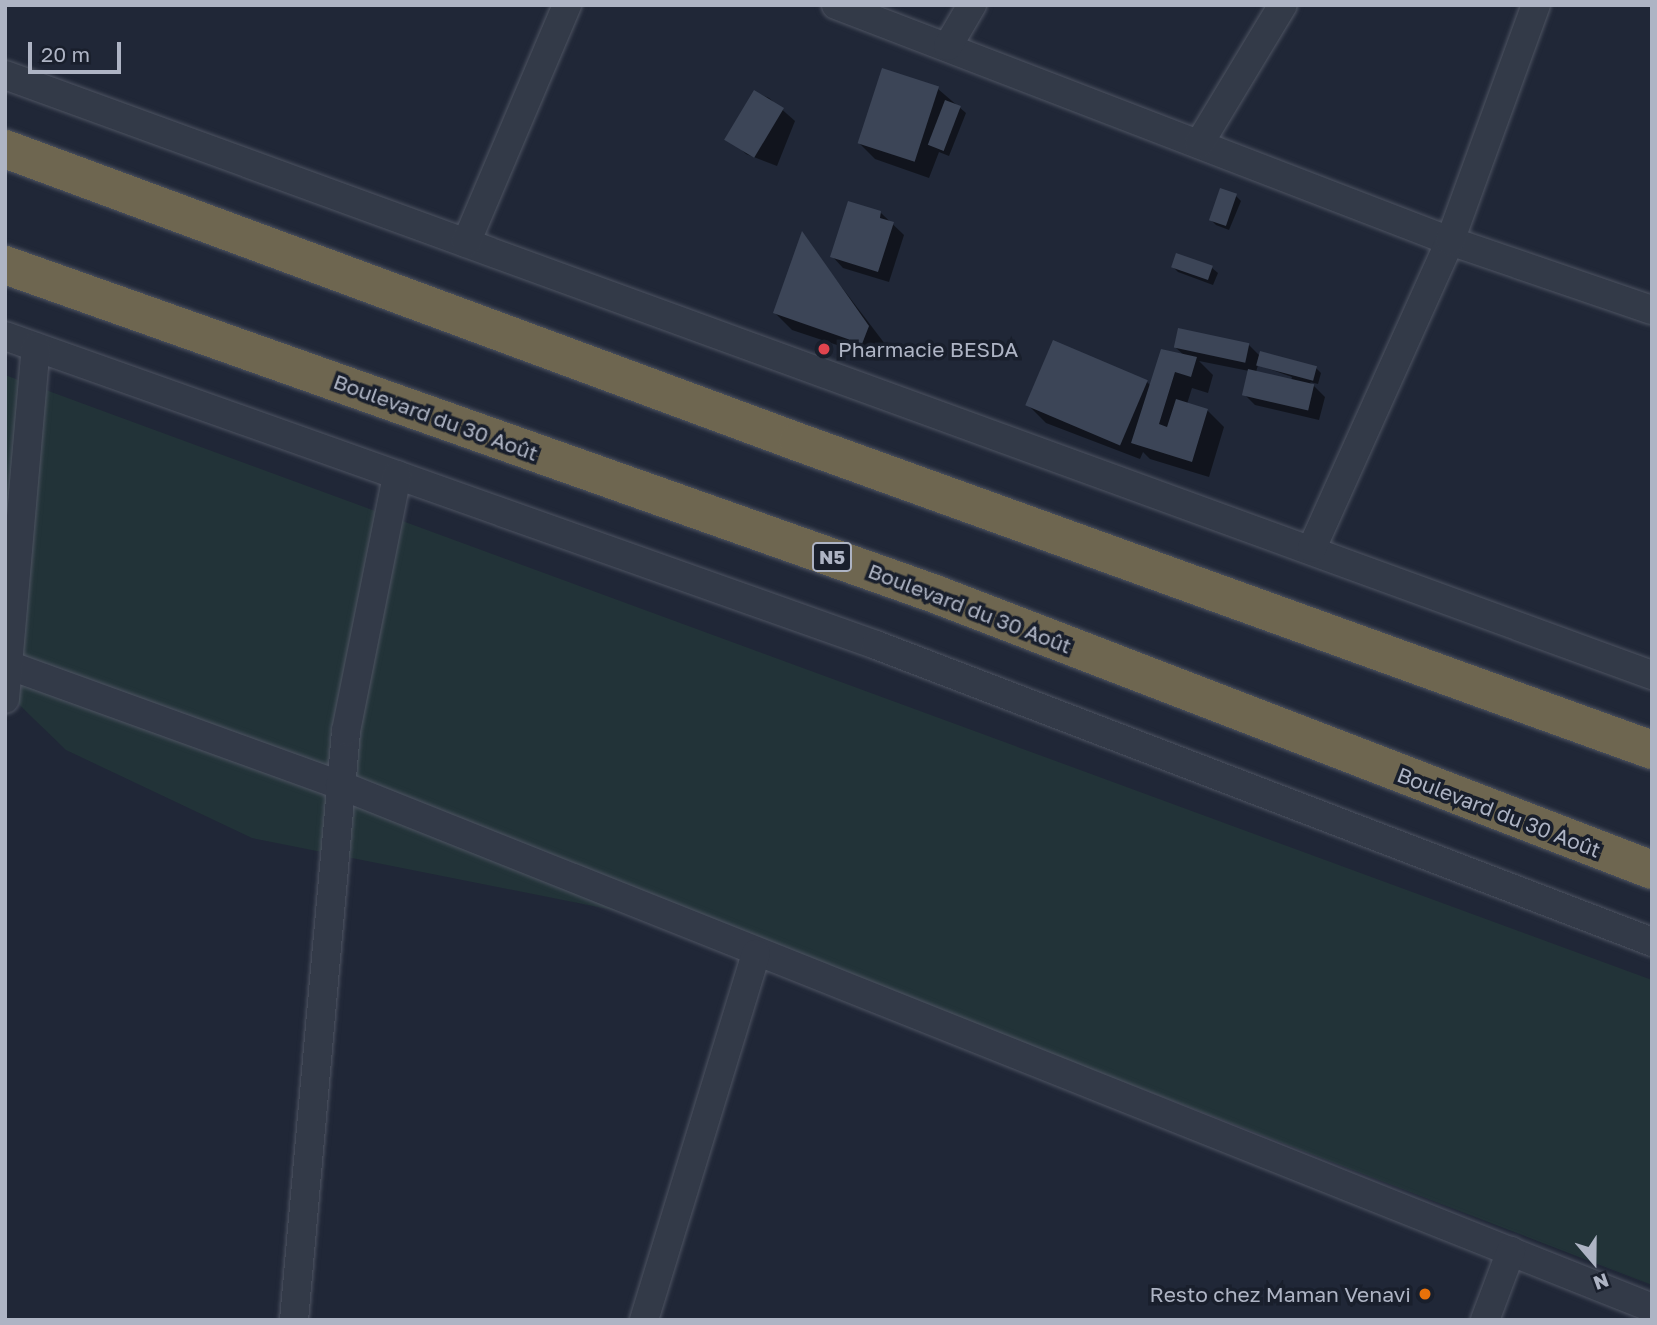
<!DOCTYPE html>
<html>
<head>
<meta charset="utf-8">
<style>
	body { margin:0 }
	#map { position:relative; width:1657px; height:1325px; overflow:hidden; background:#202737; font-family:"Golos Text",sans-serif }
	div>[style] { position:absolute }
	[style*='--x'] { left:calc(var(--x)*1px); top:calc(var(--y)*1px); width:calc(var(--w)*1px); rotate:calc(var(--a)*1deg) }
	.green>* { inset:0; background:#223338 }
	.shadow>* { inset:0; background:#0007 }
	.building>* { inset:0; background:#3c4557; transform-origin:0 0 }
	.roads { filter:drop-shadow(0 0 2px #4e5462) drop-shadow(0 0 2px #4e5462) }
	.street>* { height:28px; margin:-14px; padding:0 14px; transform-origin:14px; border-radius:14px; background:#333a48 }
	.highway>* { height:38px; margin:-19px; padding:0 19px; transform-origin:19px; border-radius:19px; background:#6e6650 }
	.dots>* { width:19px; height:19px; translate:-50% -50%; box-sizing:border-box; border:4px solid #191f2c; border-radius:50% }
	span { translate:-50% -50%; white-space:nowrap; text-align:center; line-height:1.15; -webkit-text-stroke:7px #191f2c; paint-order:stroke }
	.shield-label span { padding:2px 5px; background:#191f2c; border:2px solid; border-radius:5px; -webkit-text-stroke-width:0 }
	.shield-label { font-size:19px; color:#aeb4c4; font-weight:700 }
	.poi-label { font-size:21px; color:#aeb4c4 }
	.left { translate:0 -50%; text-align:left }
	.right { translate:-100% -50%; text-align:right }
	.street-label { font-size:21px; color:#aeb4c4 }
	.frame { position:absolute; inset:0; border:7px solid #aeb4c4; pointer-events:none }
	.north { position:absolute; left:1559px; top:1227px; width:70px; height:70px; -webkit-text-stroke:5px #191f2c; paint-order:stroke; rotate:160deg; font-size:19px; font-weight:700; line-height:28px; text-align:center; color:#aeb4c4 }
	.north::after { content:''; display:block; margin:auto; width:24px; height:32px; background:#aeb4c4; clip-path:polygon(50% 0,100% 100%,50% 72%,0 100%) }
	.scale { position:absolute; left:28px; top:42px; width:93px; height:32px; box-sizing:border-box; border:4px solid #aeb4c4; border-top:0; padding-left:9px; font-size:21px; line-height:24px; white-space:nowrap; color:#aeb4c4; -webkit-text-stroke:5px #191f2c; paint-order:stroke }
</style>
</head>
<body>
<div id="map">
	<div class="green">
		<div style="clip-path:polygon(5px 375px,1652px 980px,1652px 1285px,743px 936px,252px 838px,66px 750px,5px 691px)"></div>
	</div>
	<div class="shadow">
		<div style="clip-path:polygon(938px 89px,966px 113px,949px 156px,939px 152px,929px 178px,875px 159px,858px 142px)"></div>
		<div style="clip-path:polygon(755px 92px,769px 98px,795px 121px,777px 166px,746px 154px,735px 143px)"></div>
		<div style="clip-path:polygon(1236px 196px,1241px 201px,1229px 230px,1216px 225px,1211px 220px)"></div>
		<div style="clip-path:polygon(881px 213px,904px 235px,889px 282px,843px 268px,832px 256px)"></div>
		<div style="clip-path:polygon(802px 235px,885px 344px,879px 359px,792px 330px,775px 313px)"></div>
		<div style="clip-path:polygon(1177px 255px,1212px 268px,1218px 273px,1213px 285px,1178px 272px,1173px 267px)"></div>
		<div style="clip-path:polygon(evenodd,1248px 344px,1260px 356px,1316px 368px,1321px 373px,1318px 384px,1310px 382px,1325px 397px,1319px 420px,1255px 405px,1244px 394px,1249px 371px,1199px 361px,1213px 375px,1208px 393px,1192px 388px,1187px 404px,1207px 410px,1224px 427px,1209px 477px,1150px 459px,1143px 452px,1140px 459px,1046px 423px,1029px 406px,1147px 382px,1151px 386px,1185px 356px,1176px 348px,1248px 344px,1258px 365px,1292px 377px,1291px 381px,1256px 372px,1258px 365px)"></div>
	</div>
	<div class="building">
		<div style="left:882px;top:68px;width:60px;height:79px;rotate:18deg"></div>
		<div style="left:754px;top:90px;width:35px;height:58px;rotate:31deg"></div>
		<div style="left:945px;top:100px;width:17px;height:48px;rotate:21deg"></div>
		<div style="left:1220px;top:188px;width:18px;height:34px;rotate:19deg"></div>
		<div style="clip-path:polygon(848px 201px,881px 211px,880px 218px,894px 222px,878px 272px,830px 257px)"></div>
		<div style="clip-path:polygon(802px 231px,869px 326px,862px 344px,773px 313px)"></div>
		<div style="left:1176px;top:253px;width:39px;height:15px;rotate:19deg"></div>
		<div style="left:1178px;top:328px;width:73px;height:20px;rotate:12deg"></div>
		<div style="left:1053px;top:340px;width:103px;height:71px;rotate:23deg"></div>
		<div style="clip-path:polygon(1161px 349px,1197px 357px,1191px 377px,1175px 372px,1159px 424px,1167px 427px,1176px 399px,1208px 409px,1192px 462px,1131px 443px)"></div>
		<div style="left:1260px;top:351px;width:59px;height:15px;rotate:15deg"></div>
		<div style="left:1248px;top:369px;width:68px;height:27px;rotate:13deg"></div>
	</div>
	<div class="roads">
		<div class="street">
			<div style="--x:836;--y:5;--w:658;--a:21.03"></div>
			<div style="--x:1450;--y:241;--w:213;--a:18.9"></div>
			<div style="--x:948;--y:46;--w:48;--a:-59.7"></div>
			<div style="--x:5;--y:75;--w:1753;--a:20.02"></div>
			<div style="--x:1199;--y:144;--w:162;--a:-58.9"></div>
			<div style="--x:466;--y:243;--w:259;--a:-67"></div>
			<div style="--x:5;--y:336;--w:924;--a:19.53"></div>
			<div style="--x:876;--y:645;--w:831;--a:20.94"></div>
			<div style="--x:1312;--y:548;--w:337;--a:-65.8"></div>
			<div style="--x:1450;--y:241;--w:251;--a:-70"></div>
			<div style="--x:8;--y:665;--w:353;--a:19.9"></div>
			<div style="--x:340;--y:785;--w:1412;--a:21.73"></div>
			<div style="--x:5;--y:699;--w:353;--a:-85"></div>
			<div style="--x:294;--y:1320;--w:591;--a:-84.95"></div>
			<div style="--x:346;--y:731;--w:261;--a:-78.7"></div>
			<div style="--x:644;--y:1320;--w:383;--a:-73"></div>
			<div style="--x:1485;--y:1320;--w:74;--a:-69.4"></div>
		</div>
		<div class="highway">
			<div style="--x:5;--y:149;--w:845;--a:20.28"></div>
			<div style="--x:798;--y:442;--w:908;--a:19.83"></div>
			<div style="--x:5;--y:265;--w:986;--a:19.48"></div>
			<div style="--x:935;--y:594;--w:768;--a:21.05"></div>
		</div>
	</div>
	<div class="dots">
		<div style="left:824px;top:349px;background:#e0444e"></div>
		<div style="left:1425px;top:1294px;background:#e8710a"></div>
	</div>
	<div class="shield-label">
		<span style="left:832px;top:557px">N5</span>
	</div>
	<div class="poi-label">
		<span class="left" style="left:838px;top:349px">Pharmacie BESDA</span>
		<span class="right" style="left:1411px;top:1294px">Resto chez Maman Venavi</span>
	</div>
	<div class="street-label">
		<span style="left:436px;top:417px;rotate:20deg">Boulevard du 30 Août</span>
		<span style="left:970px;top:608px;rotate:21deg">Boulevard du 30 Août</span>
		<span style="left:1499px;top:812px;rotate:21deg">Boulevard du 30 Août</span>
	</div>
	<div class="frame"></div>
	<div class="north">N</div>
	<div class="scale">20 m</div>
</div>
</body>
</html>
